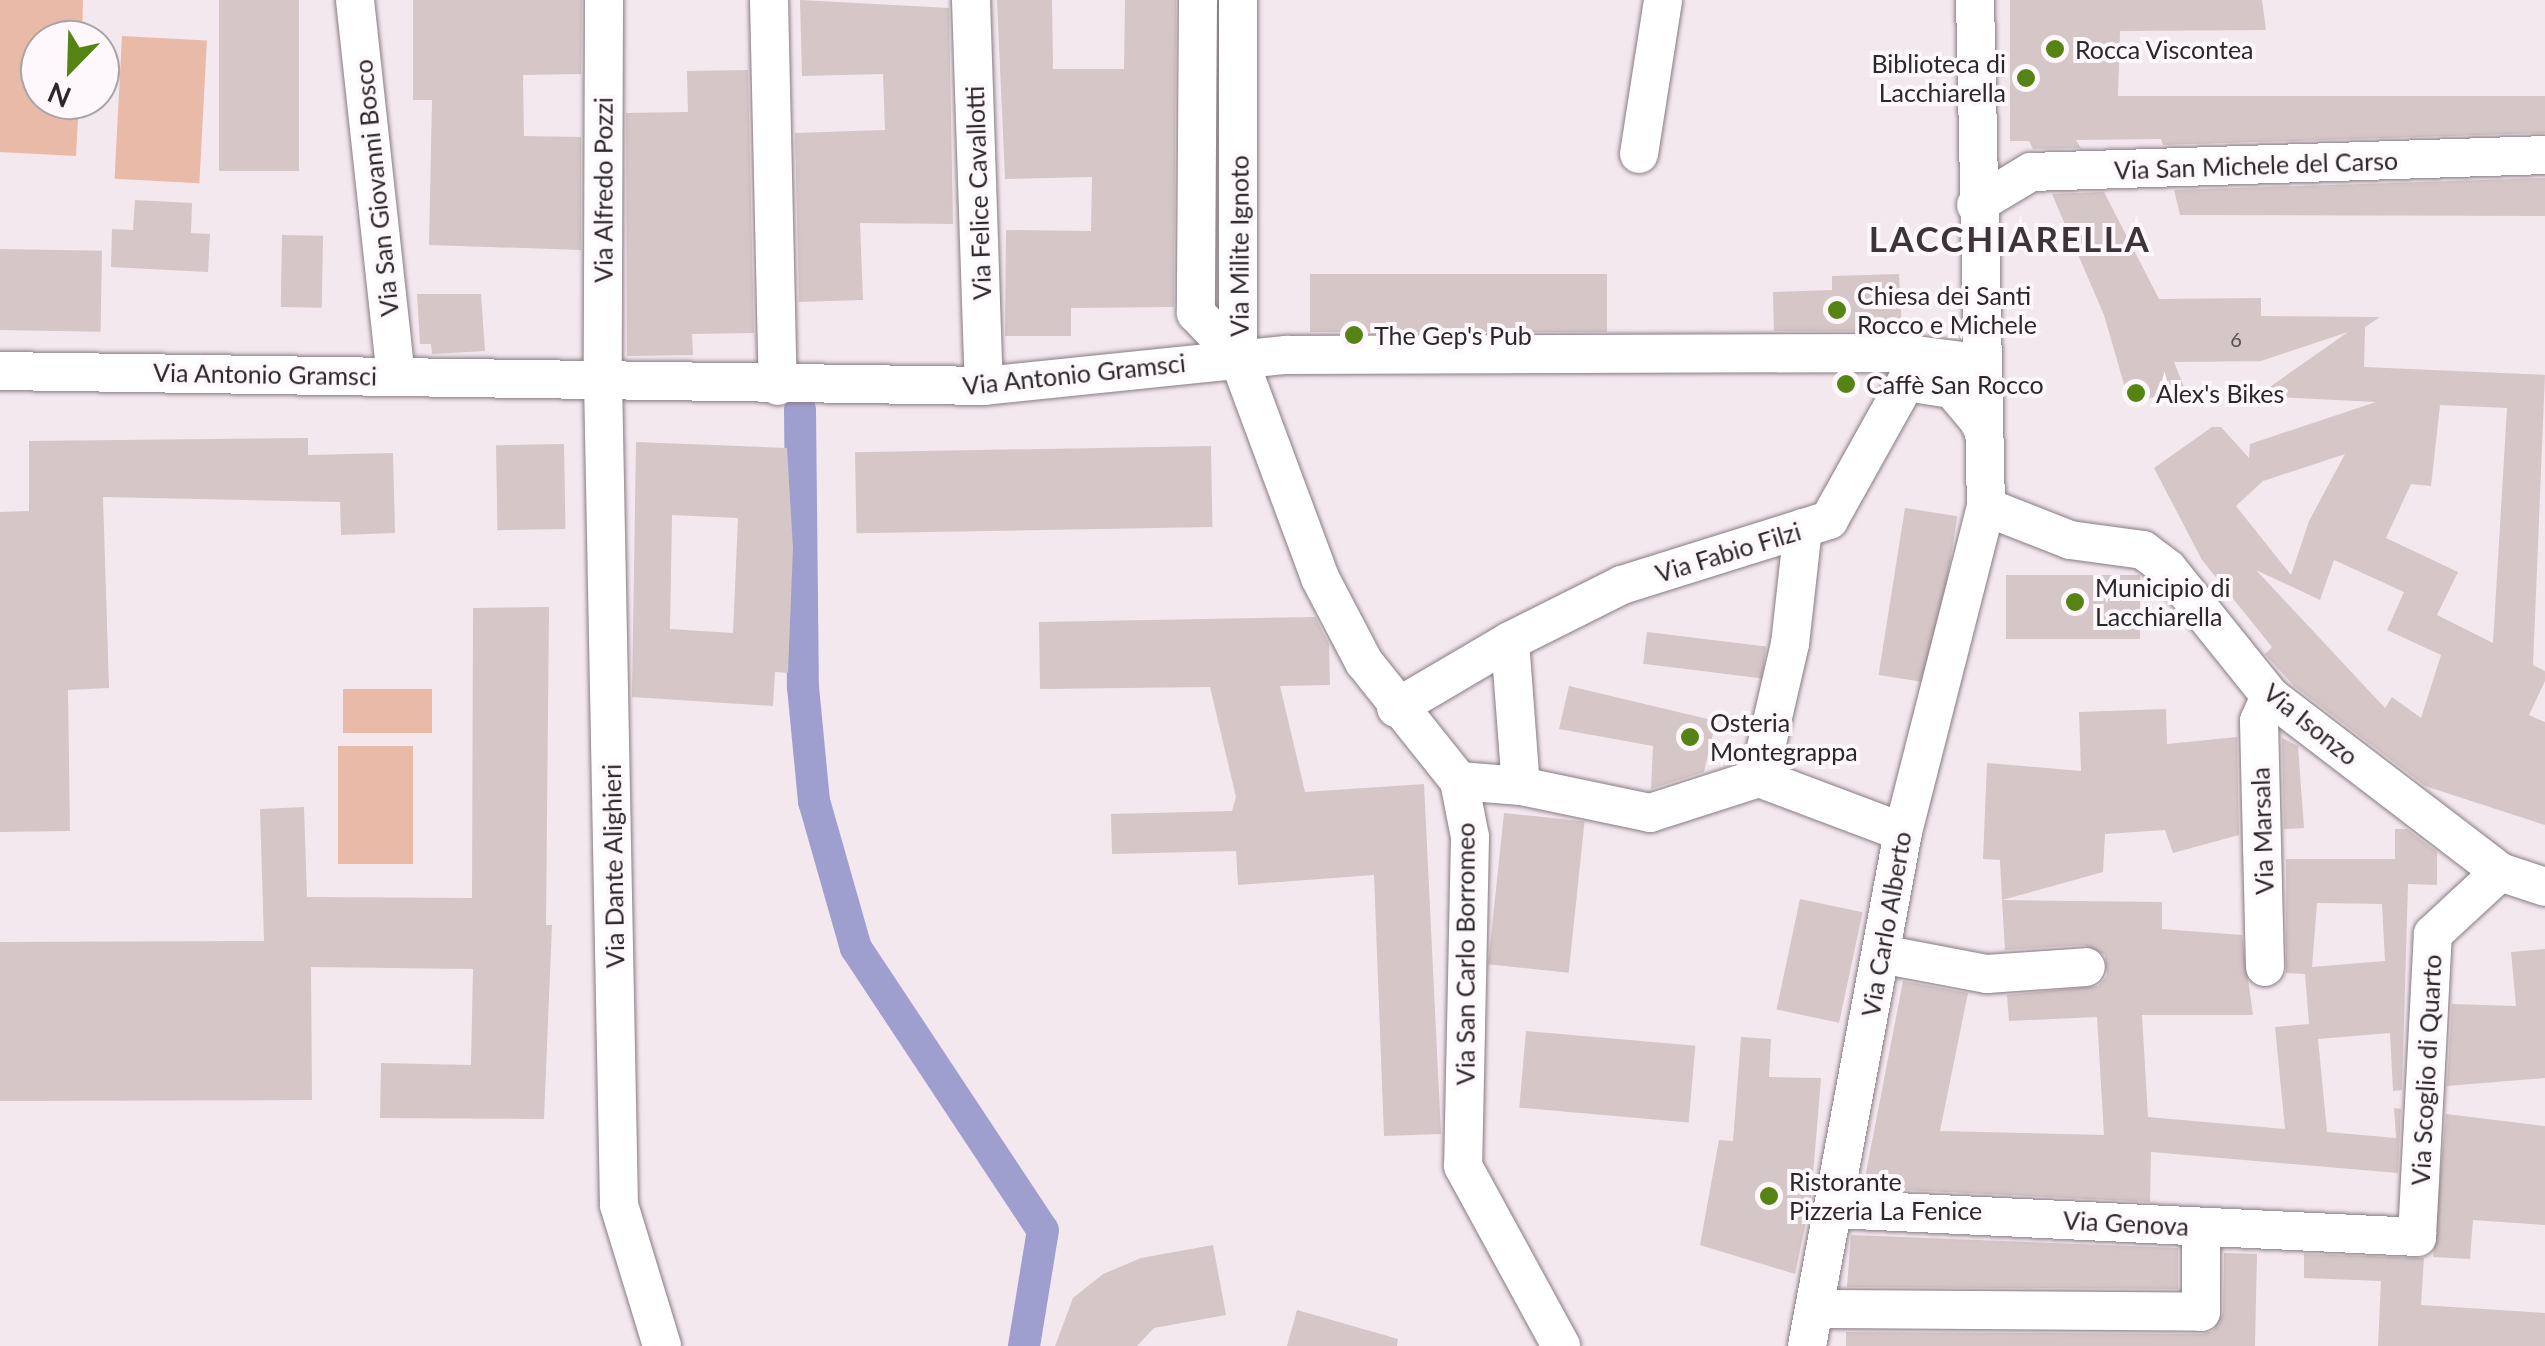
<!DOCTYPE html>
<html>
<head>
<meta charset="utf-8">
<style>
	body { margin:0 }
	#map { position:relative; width:2545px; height:1346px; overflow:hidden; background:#f4e8ef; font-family:Lato,sans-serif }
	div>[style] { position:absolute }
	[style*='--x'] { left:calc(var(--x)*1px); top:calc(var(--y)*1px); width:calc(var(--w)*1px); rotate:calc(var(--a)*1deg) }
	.green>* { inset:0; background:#e9baa8; transform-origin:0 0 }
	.canal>* { height:32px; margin:-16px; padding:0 16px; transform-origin:16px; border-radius:16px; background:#9e9fcf }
	.building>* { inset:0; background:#d5c6c7; transform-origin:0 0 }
	.roads { filter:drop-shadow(0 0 2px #877c82) drop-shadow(0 0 2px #877c82) }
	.street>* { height:38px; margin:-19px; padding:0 19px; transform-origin:19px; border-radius:19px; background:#fff }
	.dots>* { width:28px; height:28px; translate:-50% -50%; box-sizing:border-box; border:5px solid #fef7fb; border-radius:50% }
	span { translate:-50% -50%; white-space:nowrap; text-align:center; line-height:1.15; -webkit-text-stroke:8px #fef7fb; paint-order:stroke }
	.number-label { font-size:20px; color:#564f51 }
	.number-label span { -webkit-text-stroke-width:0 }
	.poi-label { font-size:25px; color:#2c272a }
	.left { translate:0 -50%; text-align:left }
	.right { translate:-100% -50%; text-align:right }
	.street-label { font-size:25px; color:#2c272a }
	.district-label { font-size:35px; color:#3d3439; font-weight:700; letter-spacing:2.5px }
	.north { position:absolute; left:20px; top:20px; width:100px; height:100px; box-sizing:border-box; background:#fef7fb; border:2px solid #aaa4a7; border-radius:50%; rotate:203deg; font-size:28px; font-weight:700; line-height:40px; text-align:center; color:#2c272a }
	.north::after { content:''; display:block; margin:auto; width:35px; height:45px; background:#558415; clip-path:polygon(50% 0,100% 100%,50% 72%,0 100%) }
</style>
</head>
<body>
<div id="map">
	<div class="green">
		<div style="clip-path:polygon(0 0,83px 0,82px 40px,40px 40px,40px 100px,79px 100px,76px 156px,0 152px)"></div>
		<div style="left:122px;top:36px;width:85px;height:143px;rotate:3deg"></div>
		<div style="left:343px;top:689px;width:89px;height:44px"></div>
		<div style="left:338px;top:746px;width:75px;height:118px"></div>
	</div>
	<div class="canal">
		<div style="--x:800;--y:410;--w:277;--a:89.4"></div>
		<div style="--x:803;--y:687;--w:115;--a:84.5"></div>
		<div style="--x:814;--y:801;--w:153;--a:74.1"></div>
		<div style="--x:856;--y:948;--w:338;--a:56.5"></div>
		<div style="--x:1043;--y:1230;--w:118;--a:99.3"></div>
	</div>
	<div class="building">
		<div style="left:219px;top:0;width:80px;height:171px"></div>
		<div style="clip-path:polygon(413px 0,582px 0,581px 74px,523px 75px,524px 136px,581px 137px,581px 250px,429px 245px,432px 100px,413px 100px)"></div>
		<div style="clip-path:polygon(800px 0,949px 8px,953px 224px,860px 223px,863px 300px,799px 302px,795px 133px,885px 130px,883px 74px,802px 76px)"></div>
		<div style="clip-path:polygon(997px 0,1052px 0,1053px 69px,1124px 69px,1125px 0,1176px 0,1174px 307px,1071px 308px,1071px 336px,1005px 336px,1006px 230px,1091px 231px,1092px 177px,1005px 179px)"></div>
		<div style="clip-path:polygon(2010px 0,2262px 0,2266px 30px,2120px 31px,2118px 96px,2545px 96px,2545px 133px,2163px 145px,2161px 139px,2076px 140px,2081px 148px,2033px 149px,2029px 141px,2010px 141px)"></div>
		<div style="clip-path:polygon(748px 70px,754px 333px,692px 334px,693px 355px,627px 356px,626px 113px,688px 112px,687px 71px)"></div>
		<div style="clip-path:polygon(2545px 178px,2545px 216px,2180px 215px,2174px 190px)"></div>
		<div style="clip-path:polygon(evenodd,2104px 192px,2159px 299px,2261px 298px,2261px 316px,2380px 317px,2365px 327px,2364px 367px,2545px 375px,2533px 665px,2545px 671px,2545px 681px,2529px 715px,2545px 722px,2545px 825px,2425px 786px,2294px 686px,2265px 654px,2272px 647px,2202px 560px,2154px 468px,2212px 427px,2221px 427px,2249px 458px,2250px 444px,2376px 402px,2257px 396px,2348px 332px,2261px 361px,2174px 362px,2184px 387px,2130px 405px,2104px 315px,2052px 194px,2104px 192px,2440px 405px,2507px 408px,2493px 643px,2437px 615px,2458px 572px,2386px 538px,2411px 484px,2431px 486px,2440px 405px,2104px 192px,2345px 454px,2309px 521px,2291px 575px,2236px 506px,2263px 481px,2345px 454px,2104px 192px,2334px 560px,2404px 592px,2387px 630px,2441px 655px,2421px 718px,2392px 697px,2385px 708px,2256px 570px,2320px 600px,2334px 560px)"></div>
		<div style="clip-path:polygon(135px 200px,192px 203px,191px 233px,210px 234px,208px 272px,111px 267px,112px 229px,133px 230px)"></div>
		<div style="left:282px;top:235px;width:41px;height:72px;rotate:1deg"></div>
		<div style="left:0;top:249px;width:102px;height:81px;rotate:1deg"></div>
		<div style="left:1310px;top:274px;width:297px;height:58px"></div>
		<div style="clip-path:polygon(1899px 274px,1902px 331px,1774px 331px,1773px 292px,1832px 290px,1832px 276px)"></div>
		<div style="clip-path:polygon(417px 294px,481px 294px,485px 351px,432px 354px,431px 344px,420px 344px)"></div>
		<div style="clip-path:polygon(308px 438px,308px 455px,393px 453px,395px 533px,341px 535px,340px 502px,103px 497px,109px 688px,68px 690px,70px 831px,0 832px,0 512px,29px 511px,29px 441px)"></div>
		<div style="clip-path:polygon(evenodd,636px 442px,787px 448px,793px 548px,788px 673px,775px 672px,773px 706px,632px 697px,636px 442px,672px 515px,738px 518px,733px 633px,670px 629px,672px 515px)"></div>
		<div style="left:564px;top:444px;width:85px;height:68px;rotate:89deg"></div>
		<div style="left:1211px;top:446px;width:81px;height:356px;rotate:89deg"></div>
		<div style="left:1905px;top:508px;width:53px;height:169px;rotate:9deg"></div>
		<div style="left:2006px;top:575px;width:134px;height:64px"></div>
		<div style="clip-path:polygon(549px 607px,546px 925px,552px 925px,544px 1119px,380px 1118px,381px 1063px,471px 1065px,473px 969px,311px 967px,312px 1100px,0 1101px,0 942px,264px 941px,260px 809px,304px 807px,307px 897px,472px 898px,473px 608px)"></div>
		<div style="clip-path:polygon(1315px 617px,1329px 644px,1330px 685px,1280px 686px,1305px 792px,1424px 784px,1441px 1134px,1384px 1136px,1374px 875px,1238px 885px,1236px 851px,1112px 854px,1111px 814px,1232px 811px,1236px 797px,1210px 687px,1040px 689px,1039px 622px)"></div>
		<div style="left:1647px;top:632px;width:120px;height:32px;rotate:7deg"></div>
		<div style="clip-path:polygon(1569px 686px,1716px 721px,1704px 772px,1651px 789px,1653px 746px,1559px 729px)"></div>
		<div style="clip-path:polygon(2166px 709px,2167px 744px,2237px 737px,2239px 835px,2173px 853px,2165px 830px,2105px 834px,2103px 872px,2002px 900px,2000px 860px,1983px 859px,1987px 763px,2081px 771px,2079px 712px)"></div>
		<div style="clip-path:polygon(2282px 738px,2298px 746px,2304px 828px,2284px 829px)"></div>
		<div style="left:1504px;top:813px;width:81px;height:152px;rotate:6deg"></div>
		<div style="clip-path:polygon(evenodd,2395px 829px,2407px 829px,2437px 852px,2437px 885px,2408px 884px,2402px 1090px,2393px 1091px,2390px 1033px,2318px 1039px,2327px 1132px,2396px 1138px,2394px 1108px,2401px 1109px,2398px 1173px,2151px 1152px,2150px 1202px,1863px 1188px,1903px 981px,1968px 993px,1940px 1131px,2104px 1135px,2097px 1017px,2009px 1021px,2007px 995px,2098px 986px,2107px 976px,2105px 955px,2084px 945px,2005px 950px,2002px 900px,2162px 902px,2162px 929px,2242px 935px,2253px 1015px,2142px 1015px,2148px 1117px,2285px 1129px,2275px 1027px,2309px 1024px,2305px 974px,2286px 973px,2286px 859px,2395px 859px,2395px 829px,2317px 903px,2382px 904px,2385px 961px,2312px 967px,2317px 903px)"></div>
		<div style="left:1800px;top:899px;width:64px;height:113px;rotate:12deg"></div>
		<div style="clip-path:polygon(2545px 949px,2545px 1078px,2447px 1086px,2452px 1004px,2516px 1006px,2511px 952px)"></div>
		<div style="left:1526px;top:1031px;width:170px;height:77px;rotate:5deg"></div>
		<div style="clip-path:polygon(1741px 1037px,1771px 1039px,1769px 1077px,1821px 1078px,1811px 1199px,1795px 1274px,1700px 1245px,1719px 1140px,1733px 1141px)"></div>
		<div style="clip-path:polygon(2446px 1114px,2545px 1126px,2545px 1225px,2473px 1220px,2470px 1259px,2433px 1257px)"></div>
		<div style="clip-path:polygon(1851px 1235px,2178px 1248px,2178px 1289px,1847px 1287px)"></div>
		<div style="clip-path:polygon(1213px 1245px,1226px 1315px,1154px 1328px,1137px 1346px,1055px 1346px,1073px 1298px,1103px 1274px,1141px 1258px)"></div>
		<div style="clip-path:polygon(2224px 1253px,2257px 1254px,2255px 1346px,1846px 1346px,1846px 1332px,2202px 1334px,2213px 1331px,2223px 1313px)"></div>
		<div style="clip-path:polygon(2304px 1254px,2424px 1258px,2421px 1305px,2545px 1313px,2545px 1346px,2378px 1346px,2381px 1281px,2304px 1278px)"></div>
		<div style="clip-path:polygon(1297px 1310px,1398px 1339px,1397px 1346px,1287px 1346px)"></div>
	</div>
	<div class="roads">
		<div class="street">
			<div style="--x:355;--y:0;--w:377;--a:83.8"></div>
			<div style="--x:604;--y:0;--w:380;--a:90.2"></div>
			<div style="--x:603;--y:380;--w:825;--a:88.89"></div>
			<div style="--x:619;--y:1205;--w:147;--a:73"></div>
			<div style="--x:769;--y:0;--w:386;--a:88.7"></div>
			<div style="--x:971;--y:0;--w:386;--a:88.1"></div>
			<div style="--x:1198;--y:0;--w:313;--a:90.4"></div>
			<div style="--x:1196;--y:313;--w:61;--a:46.3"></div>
			<div style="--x:1238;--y:0;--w:357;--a:90"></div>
			<div style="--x:1238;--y:357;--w:236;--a:69.6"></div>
			<div style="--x:1320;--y:578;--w:95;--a:62.4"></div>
			<div style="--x:1364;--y:662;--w:152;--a:51.4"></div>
			<div style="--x:1459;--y:781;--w:57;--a:78.9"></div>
			<div style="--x:1470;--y:837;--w:329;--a:91.2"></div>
			<div style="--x:1463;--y:1166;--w:205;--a:61.4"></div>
			<div style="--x:1639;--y:154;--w:156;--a:-81.1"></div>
			<div style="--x:1976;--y:205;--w:64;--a:-31"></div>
			<div style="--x:2031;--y:172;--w:514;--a:-1.89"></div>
			<div style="--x:0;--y:371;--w:984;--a:0.87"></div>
			<div style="--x:984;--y:386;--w:304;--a:-5.9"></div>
			<div style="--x:1286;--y:355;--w:615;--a:-0.19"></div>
			<div style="--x:1901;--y:353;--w:62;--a:7.5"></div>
			<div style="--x:1962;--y:361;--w:66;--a:74.1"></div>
			<div style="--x:1986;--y:507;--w:90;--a:21.4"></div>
			<div style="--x:2070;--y:540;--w:74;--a:7.8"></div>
			<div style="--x:2143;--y:550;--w:31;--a:37"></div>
			<div style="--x:2168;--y:569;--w:163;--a:51.2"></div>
			<div style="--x:2270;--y:696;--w:290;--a:37.4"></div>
			<div style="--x:2500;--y:872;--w:47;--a:18.4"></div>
			<div style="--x:1510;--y:641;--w:125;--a:-26.6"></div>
			<div style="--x:1622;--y:585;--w:217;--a:-17.4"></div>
			<div style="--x:1829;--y:520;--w:158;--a:-60.8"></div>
			<div style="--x:1906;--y:382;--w:47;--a:8.7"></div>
			<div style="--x:1952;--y:389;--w:38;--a:50"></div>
			<div style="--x:1396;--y:708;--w:132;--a:-30.4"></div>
			<div style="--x:1510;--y:641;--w:145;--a:85.7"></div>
			<div style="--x:1521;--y:786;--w:62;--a:-175.4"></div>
			<div style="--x:1759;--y:778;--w:138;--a:-77"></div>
			<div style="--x:1790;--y:644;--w:117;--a:-83.6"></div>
			<div style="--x:1521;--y:786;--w:132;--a:11.8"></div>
			<div style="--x:1650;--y:813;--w:114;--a:-17.8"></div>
			<div style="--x:1759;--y:778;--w:154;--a:20.6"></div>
			<div style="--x:1881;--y:954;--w:108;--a:10.7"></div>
			<div style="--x:1987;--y:974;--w:99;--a:-4"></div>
			<div style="--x:2265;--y:967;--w:246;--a:-91.4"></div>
			<div style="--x:2259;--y:721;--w:27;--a:-66"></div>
			<div style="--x:1835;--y:1209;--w:583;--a:2.75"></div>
			<div style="--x:2417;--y:1237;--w:303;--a:-87"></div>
			<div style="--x:2433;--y:934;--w:91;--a:-42.8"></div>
			<div style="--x:1818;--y:1309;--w:383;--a:0.4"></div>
			<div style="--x:2201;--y:1312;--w:85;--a:-90"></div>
			<div style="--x:1807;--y:1346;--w:523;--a:-79.42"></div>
			<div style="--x:1903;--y:832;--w:335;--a:-75.7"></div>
			<div style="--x:1986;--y:507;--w:507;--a:-91.24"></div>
		</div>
	</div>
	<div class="dots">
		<div style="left:2055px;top:49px;background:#558415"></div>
		<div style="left:2026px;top:78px;background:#558415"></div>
		<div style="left:1837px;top:310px;background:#558415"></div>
		<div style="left:1354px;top:335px;background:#558415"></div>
		<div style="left:1846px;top:384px;background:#558415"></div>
		<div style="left:2136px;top:393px;background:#558415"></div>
		<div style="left:2075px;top:602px;background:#558415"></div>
		<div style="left:1690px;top:737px;background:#558415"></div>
		<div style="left:1769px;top:1196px;background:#558415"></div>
	</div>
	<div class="number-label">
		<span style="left:2236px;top:339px">6</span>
	</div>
	<div class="poi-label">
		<span class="left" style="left:2075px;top:49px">Rocca Viscontea</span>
		<span class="right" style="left:2006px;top:78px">Biblioteca di<br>Lacchiarella</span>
		<span class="left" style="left:1857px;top:310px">Chiesa dei Santi<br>Rocco e Michele</span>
		<span class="left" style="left:1374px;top:335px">The Gep's Pub</span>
		<span class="left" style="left:1866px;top:384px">Caffè San Rocco</span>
		<span class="left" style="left:2156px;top:393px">Alex's Bikes</span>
		<span class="left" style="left:2095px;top:602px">Municipio di<br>Lacchiarella</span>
		<span class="left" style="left:1710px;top:737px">Osteria<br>Montegrappa</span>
		<span class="left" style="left:1789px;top:1196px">Ristorante<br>Pizzeria La Fenice</span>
	</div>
	<div class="street-label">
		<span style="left:2256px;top:165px;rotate:-2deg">Via San Michele del Carso</span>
		<span style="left:376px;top:188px;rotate:-96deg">Via San Giovanni Bosco</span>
		<span style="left:603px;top:190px;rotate:-90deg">Via Alfredo Pozzi</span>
		<span style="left:978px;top:193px;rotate:-92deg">Via Felice Cavallotti</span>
		<span style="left:1239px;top:246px;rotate:-90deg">Via Milite Ignoto</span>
		<span style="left:265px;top:374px;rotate:1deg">Via Antonio Gramsci</span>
		<span style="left:1074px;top:374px;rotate:-6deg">Via Antonio Gramsci</span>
		<span style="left:1728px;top:552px;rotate:-17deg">Via Fabio Filzi</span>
		<span style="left:2311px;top:724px;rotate:39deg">Via Isonzo</span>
		<span style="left:2262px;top:831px;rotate:-92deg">Via Marsala</span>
		<span style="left:613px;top:866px;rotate:-91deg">Via Dante Alighieri</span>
		<span style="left:1886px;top:924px;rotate:-80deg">Via Carlo Alberto</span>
		<span style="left:1465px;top:954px;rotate:-90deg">Via San Carlo Borromeo</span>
		<span style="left:2426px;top:1070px;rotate:-87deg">Via Scoglio di Quarto</span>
		<span style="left:2126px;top:1223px;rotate:3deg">Via Genova</span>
	</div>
	<div class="district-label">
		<span style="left:2010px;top:238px">LACCHIARELLA</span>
	</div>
	<div class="north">N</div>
</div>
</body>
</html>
